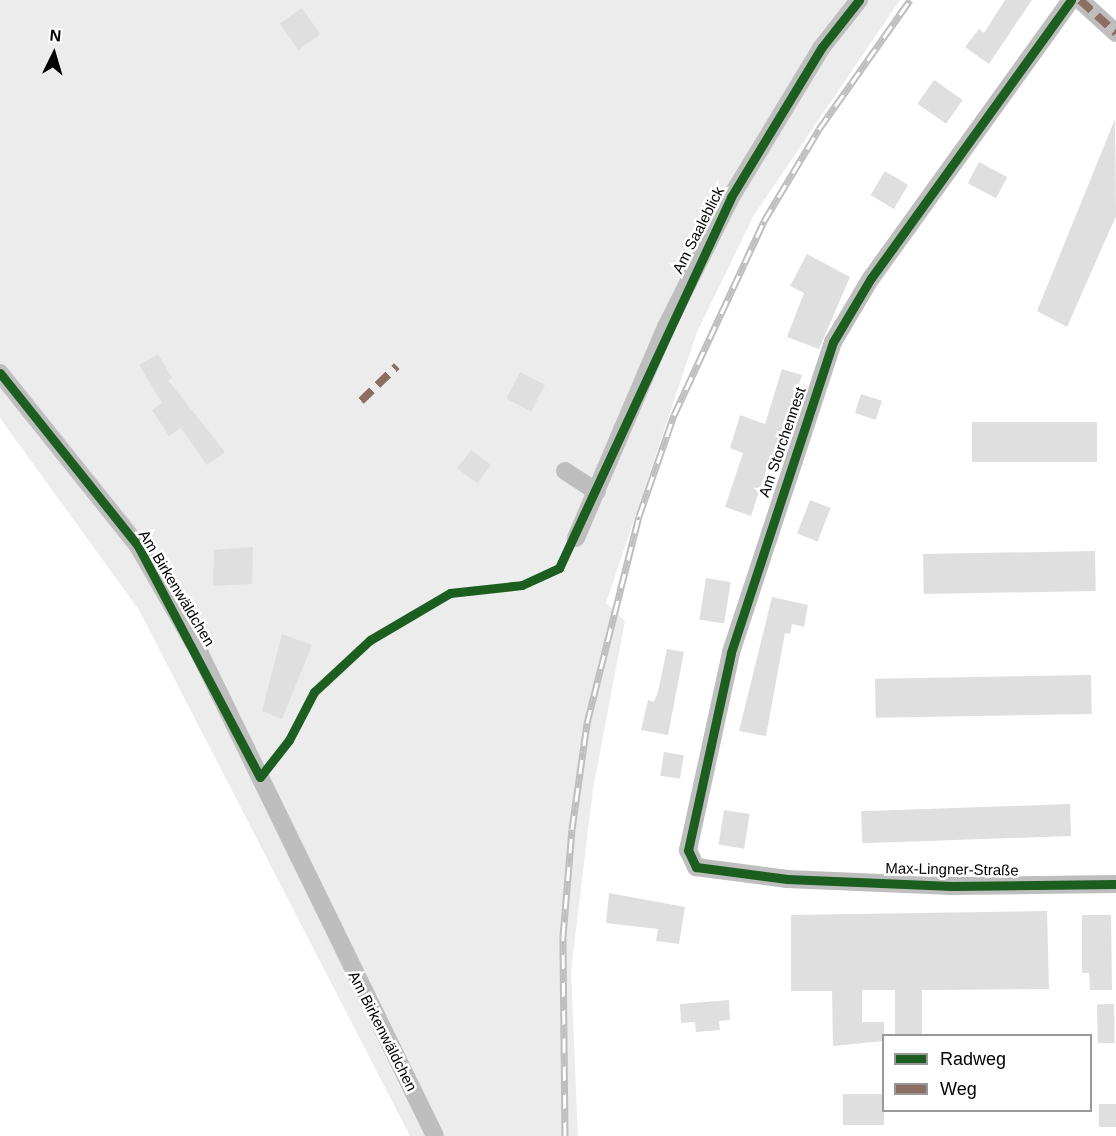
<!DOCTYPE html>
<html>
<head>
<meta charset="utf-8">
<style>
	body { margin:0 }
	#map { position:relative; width:1116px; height:1136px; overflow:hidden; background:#fff; font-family:Helvetica,sans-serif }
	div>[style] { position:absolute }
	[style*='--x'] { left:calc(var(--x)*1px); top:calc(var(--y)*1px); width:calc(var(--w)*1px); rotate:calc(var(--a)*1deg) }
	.green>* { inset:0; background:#ececec }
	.building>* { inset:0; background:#dfdfdf; transform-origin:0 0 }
	.minor>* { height:18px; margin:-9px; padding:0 9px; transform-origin:9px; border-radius:9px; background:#bebebe }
	.rail>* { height:7px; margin-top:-3.5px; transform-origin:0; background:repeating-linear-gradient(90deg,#fff 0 14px,#bebebe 0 28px); box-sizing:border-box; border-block:2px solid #bebebe }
	.quiet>* { height:8px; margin-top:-4px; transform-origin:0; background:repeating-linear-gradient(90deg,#8d6e63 0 15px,transparent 0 23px) }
	.cycleway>* { height:9px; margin:-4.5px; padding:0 4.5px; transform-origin:4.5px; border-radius:4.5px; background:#1b5e20 }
	span { translate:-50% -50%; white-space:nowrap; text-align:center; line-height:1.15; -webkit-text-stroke:5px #fff; paint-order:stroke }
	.street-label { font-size:15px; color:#000 }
	.legend { position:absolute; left:882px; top:1034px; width:210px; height:78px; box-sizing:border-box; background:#fff; border:2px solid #999; margin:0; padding:8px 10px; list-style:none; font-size:18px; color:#000 }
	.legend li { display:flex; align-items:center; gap:12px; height:30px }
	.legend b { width:30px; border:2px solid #999 }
	.north { position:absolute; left:24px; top:24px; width:60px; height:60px; -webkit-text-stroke:4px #fff; paint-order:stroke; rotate:5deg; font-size:16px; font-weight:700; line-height:24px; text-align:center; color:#000 }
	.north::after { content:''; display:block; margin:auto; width:21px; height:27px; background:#000; clip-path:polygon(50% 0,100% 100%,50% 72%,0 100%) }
</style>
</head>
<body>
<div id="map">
	<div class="green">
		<div style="clip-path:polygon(0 0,900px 0,754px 215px,697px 332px,606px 603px,625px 621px,593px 789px,571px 971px,578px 1136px,410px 1136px,139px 610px,0 418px)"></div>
	</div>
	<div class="building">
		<div style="clip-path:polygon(1005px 0,1032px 0,989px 64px,965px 47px,979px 29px,984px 33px)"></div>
		<div style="left:302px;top:8px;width:32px;height:27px;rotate:55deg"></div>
		<div style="left:934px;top:80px;width:35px;height:29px;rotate:35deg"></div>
		<div style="clip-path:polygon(1115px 119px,1116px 216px,1067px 327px,1037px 311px)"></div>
		<div style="left:979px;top:162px;width:32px;height:24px;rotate:28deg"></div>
		<div style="left:885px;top:171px;width:27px;height:28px;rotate:31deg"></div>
		<div style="clip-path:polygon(807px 254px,850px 277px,819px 349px,787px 337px,804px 293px,790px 286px)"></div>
		<div style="clip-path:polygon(158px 354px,172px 378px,168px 380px,225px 452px,207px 465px,181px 428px,169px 436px,152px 410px,162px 403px,139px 365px)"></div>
		<div style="clip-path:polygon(782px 369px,802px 375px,775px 464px,769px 462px,751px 516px,725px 507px,743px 453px,730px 448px,740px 415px,765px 424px)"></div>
		<div style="left:520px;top:372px;width:28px;height:30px;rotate:27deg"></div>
		<div style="left:861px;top:394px;width:22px;height:20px;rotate:18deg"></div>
		<div style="left:1097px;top:422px;width:40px;height:125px;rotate:90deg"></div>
		<div style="left:471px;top:450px;width:25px;height:23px;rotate:37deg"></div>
		<div style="left:810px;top:500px;width:22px;height:36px;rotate:21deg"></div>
		<div style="clip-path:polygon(253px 547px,252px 584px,213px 586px,214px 550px)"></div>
		<div style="left:1095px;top:551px;width:40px;height:172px;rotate:89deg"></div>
		<div style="left:706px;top:578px;width:25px;height:42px;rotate:9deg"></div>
		<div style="clip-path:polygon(772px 597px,808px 605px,804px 627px,792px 624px,790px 634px,785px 633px,766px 736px,739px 731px)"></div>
		<div style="clip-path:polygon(282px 634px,312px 645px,282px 719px,262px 711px)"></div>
		<div style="clip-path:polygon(667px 649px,684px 652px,668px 735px,641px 730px,648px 700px,654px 702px,658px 692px)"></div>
		<div style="left:1091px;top:675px;width:39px;height:216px;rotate:89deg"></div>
		<div style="left:664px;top:752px;width:20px;height:24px;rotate:9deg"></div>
		<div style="left:1070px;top:804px;width:32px;height:209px;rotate:88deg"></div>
		<div style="left:724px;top:810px;width:26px;height:35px;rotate:9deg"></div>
		<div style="clip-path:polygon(609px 893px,685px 907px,679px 944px,656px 941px,658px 929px,606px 923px)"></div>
		<div style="clip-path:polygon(1047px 911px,1049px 989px,922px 990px,922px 1035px,895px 1035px,895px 990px,862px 990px,862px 1022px,884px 1022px,884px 1041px,833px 1046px,832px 991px,791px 991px,791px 915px)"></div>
		<div style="clip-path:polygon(1082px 915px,1111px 915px,1112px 990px,1090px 990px,1089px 973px,1082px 973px)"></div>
		<div style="clip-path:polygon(729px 1000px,730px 1020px,719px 1021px,720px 1030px,696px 1032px,695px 1022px,681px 1023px,680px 1004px)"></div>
		<div style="left:1114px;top:1004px;width:39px;height:17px;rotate:89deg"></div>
		<div style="left:843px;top:1094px;width:41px;height:31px"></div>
		<div style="left:1099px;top:1104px;width:17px;height:23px"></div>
	</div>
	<div class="minor">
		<div style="--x:1071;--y:0;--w:342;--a:125.7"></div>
		<div style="--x:871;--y:278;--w:74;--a:120.7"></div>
		<div style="--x:833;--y:342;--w:327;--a:108.2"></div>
		<div style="--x:731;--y:653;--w:202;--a:102.3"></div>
		<div style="--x:688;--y:850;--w:19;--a:65"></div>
		<div style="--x:696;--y:867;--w:92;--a:7.5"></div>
		<div style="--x:787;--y:879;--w:165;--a:2.4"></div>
		<div style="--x:952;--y:886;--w:164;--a:-0.7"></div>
		<div style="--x:1080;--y:0;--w:49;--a:42.5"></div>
		<div style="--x:0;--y:373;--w:221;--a:51.4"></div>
		<div style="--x:138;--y:546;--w:125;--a:60.1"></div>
		<div style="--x:200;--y:654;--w:536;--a:64.01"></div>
		<div style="--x:565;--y:471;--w:38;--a:33"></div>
		<div style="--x:576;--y:538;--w:229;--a:-66.9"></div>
		<div style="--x:666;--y:327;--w:145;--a:-63.4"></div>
		<div style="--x:731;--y:197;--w:175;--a:-58.8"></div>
		<div style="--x:822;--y:47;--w:60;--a:-51.8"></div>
	</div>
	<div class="rail">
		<div style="--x:565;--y:1136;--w:200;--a:-90.6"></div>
		<div style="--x:563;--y:936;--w:107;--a:-85.2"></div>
		<div style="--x:572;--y:829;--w:107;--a:-81.9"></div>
		<div style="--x:587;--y:723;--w:213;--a:-75.9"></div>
		<div style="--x:639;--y:516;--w:107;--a:-70.9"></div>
		<div style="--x:674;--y:415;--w:214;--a:-65.1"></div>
		<div style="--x:764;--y:221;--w:107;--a:-59.1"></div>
		<div style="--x:819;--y:129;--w:158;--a:-54.8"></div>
	</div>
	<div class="quiet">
		<div style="--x:1080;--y:0;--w:49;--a:42.5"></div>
		<div style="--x:361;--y:401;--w:50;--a:-44.2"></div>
	</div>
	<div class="cycleway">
		<div style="--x:1071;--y:0;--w:342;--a:125.7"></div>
		<div style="--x:871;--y:278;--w:74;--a:120.7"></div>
		<div style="--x:833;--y:342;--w:327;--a:108.2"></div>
		<div style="--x:731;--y:653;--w:202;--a:102.3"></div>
		<div style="--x:688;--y:850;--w:19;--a:65"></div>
		<div style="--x:696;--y:867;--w:92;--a:7.5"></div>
		<div style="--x:787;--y:879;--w:165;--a:2.4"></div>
		<div style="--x:952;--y:886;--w:164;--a:-0.7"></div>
		<div style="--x:0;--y:373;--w:221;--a:51.4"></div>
		<div style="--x:138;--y:546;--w:261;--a:62.2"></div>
		<div style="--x:260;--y:777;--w:47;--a:-51.9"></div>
		<div style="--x:289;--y:740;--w:54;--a:-62.5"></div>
		<div style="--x:314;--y:692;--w:76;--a:-42.9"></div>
		<div style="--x:370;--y:640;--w:93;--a:-30.4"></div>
		<div style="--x:450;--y:593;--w:72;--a:-6.3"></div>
		<div style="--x:522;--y:585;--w:41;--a:-24.7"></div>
		<div style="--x:559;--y:568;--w:409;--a:-65.1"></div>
		<div style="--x:731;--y:197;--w:175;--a:-58.8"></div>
		<div style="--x:822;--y:47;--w:60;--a:-51.8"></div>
	</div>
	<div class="street-label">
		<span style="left:698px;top:230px;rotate:-63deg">Am Saaleblick</span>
		<span style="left:782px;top:442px;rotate:-71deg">Am Storchennest</span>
		<span style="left:177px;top:588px;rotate:59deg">Am Birkenwäldchen</span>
		<span style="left:952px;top:869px;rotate:1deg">Max-Lingner-Straße</span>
		<span style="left:383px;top:1031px;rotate:63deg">Am Birkenwäldchen</span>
	</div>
	<ul class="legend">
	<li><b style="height:8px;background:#1b5e20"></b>Radweg</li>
	<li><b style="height:8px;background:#8d6e63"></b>Weg</li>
	</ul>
	<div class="north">N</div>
</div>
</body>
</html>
